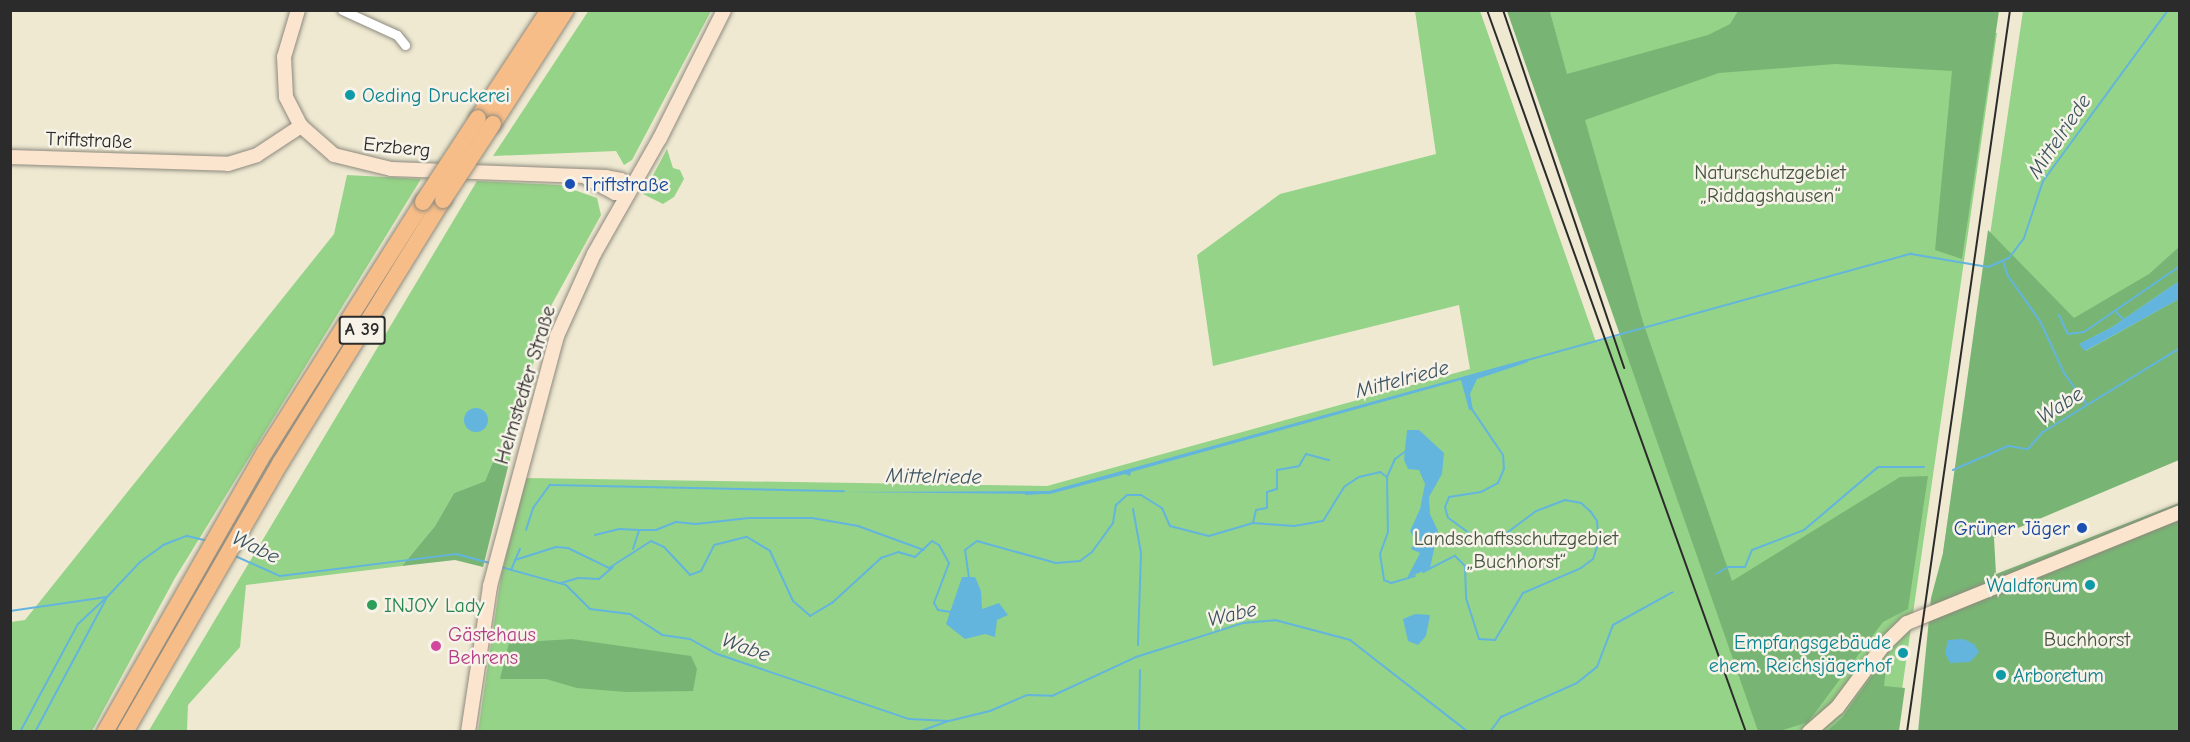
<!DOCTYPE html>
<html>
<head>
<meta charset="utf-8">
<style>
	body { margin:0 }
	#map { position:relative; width:2190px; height:742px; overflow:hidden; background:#efe9d2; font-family:"Comic Neue",sans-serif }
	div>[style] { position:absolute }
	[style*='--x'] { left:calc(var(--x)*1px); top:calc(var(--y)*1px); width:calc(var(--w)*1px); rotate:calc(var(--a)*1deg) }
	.green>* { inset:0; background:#95d388 }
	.forest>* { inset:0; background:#78b574 }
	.water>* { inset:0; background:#63b5de }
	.round { border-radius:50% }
	.stream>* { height:2px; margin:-1px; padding:0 1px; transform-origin:1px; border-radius:1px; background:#63b5de }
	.roads { filter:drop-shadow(0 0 2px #8d8a7e) drop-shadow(0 0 2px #8d8a7e) }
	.street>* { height:9px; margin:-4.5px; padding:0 4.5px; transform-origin:4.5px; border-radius:4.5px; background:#fff }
	.secondary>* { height:14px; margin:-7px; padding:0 7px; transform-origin:7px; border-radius:7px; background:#fce5cf }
	.highway>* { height:16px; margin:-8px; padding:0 8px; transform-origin:8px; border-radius:8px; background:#f7bd88 }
	.rail>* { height:2px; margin:-1px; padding:0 1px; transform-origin:1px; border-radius:1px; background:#2b2b2b }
	.bridges { filter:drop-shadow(0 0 2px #8d8a7e) drop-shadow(0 0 2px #8d8a7e) }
	.highway-bridge>* { height:16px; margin:-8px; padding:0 8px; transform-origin:8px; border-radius:8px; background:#f7bd88 }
	.dots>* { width:16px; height:16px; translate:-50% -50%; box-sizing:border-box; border:3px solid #f7f3e8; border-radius:50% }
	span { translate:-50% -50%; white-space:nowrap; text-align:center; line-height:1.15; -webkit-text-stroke:5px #f7f3e8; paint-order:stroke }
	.shield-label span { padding:2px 4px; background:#f7f3e8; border:2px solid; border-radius:4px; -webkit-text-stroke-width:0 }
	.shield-label { font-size:18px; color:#2b2b2b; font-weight:700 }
	.culture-label { font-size:20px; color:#0d838f }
	.left { translate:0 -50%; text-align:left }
	.right { translate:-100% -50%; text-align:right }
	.street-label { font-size:20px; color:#2b2b2b }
	.park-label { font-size:20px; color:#465542 }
	.transit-label { font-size:20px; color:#164399 }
	.leisure-label { font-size:20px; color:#27864d }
	.hotel-label { font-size:20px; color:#b23c85 }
	.water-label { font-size:21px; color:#3c5461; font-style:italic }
	.frame { position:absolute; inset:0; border:12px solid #2b2b2b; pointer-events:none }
</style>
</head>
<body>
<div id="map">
	<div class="green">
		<div style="clip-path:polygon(589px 10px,711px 11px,632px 160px,624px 165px,616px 151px,493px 156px)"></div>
		<div style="clip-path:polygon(1415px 11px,1480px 11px,1596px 342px,1634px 332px,1550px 11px,1965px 11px,1986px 34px,1997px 33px,1896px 731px,478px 732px,501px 576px,526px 478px,1047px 486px,1470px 369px,1459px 305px,1213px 366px,1197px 255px,1280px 194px,1436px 154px)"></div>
		<div style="clip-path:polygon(2023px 11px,2179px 11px,2179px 455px,1943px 553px)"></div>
		<div style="clip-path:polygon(667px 149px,673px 168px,680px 170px,684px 179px,674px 197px,663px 204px,643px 194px)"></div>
		<div style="clip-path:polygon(347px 175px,421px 179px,175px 578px,92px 731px,11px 731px,11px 622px,25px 620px,334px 234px)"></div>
		<div style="clip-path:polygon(477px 181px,560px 185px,597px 198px,601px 215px,552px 304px,527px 384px,510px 459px,494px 459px,485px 481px,454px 493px,435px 526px,402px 566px,246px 585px,240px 647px,188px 705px,187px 731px,148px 732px)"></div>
	</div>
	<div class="forest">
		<div style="clip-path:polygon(1507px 11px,1550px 11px,1567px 74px,1708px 35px,1730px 24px,1738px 11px,1999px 11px,1962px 259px,1935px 250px,1952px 71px,1835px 64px,1719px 73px,1585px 120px,1643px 322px,1732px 581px,1900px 477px,1928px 476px,1908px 609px,1883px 622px,1808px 722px,1780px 731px,1758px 731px)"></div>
		<div style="clip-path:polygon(1988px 230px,2074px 318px,2149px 274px,2179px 247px,2179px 281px,2112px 327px,2079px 344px,2086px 351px,2179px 299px,2179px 460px,1994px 538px,1996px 574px,2179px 503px,2179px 731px,1918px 732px,1931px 598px,1943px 553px)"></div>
		<div style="clip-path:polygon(494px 459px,510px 459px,483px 567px,455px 560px,402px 566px,435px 526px,454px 493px,485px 481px)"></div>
		<div style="clip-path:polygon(572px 639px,691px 656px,697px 669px,693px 691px,626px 692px,577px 688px,546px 679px,500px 679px,509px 643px)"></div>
		<div style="clip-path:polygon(1877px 669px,1886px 669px,1884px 686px,1905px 688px,1899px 731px,1827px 731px,1842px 718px)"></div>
	</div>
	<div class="water">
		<div style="clip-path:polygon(2179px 281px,2179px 299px,2085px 351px,2079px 344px,2112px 327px)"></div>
		<div style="clip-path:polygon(1527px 359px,1528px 362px,1477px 379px,1470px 394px,1473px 410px,1469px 410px,1461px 380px,1131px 472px,1130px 476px,1125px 474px,1050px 494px,841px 492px,1049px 491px)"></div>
		<div class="round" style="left:464px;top:408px;width:24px;height:24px"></div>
		<div style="clip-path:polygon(1407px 430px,1419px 430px,1444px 453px,1442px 474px,1429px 497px,1430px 514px,1438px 531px,1430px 568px,1407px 578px,1420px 553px,1411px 549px,1416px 541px,1410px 531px,1420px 509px,1425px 484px,1419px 470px,1408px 469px,1404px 460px)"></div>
		<div style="clip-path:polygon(962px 577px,975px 577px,981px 591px,982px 609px,999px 603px,1008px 615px,997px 620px,995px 637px,985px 634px,965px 639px,946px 624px)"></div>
		<div style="clip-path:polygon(1415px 614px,1430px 615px,1426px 636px,1418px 645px,1408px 641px,1403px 619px)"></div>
		<div style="clip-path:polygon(1963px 639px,1974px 644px,1979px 652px,1970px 662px,1950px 663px,1945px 653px,1948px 640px)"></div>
	</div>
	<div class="stream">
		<div style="--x:2003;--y:261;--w:16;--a:72"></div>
		<div style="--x:2008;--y:276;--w:55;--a:54.6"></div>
		<div style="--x:2040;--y:321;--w:57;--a:65.2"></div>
		<div style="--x:2064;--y:373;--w:39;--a:54"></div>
		<div style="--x:2116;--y:312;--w:11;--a:45"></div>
		<div style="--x:2059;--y:315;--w:21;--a:65"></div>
		<div style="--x:2068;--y:334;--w:16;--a:-7"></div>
		<div style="--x:2084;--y:332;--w:116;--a:-34.5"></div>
		<div style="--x:1524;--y:361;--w:402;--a:-15.5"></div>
		<div style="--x:1911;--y:254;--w:78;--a:9.6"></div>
		<div style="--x:1988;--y:267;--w:23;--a:-23"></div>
		<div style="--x:2009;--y:258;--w:25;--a:-53"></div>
		<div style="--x:2024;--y:238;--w:60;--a:-71.6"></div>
		<div style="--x:2043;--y:181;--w:212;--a:-53.8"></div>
		<div style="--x:1406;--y:451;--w:14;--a:144"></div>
		<div style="--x:1395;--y:459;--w:20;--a:114"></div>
		<div style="--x:1387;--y:477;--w:55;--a:89"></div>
		<div style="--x:1388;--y:532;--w:23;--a:110"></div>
		<div style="--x:1380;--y:554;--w:26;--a:81"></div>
		<div style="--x:1384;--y:580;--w:8;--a:23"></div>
		<div style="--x:1391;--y:583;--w:25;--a:-16"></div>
		<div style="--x:1953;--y:470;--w:60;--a:-23.6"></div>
		<div style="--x:2008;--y:446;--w:20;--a:9"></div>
		<div style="--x:2028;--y:449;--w:23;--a:-49"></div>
		<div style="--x:2043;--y:432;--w:161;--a:-31.5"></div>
		<div style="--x:1026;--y:494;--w:15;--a:-4"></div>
		<div style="--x:1133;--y:509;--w:45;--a:79.7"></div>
		<div style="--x:1141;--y:553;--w:92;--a:91.9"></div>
		<div style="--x:1253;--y:523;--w:13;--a:-77"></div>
		<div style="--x:1256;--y:510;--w:11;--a:-10"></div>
		<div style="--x:1267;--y:508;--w:16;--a:-90"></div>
		<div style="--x:1267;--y:492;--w:10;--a:-17"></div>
		<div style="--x:1277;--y:489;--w:19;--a:-90"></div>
		<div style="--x:1277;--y:470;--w:22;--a:-10"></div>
		<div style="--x:1299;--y:466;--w:14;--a:-60"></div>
		<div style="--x:1306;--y:454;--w:24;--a:15"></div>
		<div style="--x:526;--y:530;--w:23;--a:-72"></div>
		<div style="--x:533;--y:508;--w:29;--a:-54"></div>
		<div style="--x:550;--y:485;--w:294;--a:1.2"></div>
		<div style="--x:595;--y:535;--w:25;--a:-14"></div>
		<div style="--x:619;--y:529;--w:20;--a:3"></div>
		<div style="--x:633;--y:549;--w:20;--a:-72"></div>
		<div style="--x:639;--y:530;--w:17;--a:0"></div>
		<div style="--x:656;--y:530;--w:22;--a:-22"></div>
		<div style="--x:676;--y:522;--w:20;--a:6"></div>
		<div style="--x:696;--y:524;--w:53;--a:-6.5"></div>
		<div style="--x:749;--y:518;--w:63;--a:0"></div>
		<div style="--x:812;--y:518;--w:47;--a:9.9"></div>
		<div style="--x:858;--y:526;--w:70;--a:20"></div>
		<div style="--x:233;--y:555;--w:51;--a:24.1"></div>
		<div style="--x:280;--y:576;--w:177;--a:-7.1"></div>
		<div style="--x:456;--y:554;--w:35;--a:15"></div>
		<div style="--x:515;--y:560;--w:43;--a:-17.6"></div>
		<div style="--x:556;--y:547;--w:12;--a:5"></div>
		<div style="--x:568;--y:548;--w:46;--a:26"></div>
		<div style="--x:609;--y:568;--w:50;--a:-32.7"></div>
		<div style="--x:651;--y:541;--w:14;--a:25"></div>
		<div style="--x:664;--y:547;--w:38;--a:47"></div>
		<div style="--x:690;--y:575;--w:12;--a:-20"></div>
		<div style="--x:701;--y:571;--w:29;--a:-63"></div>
		<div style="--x:714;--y:545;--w:34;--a:-14"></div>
		<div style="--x:747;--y:537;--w:27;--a:31"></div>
		<div style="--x:770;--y:551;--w:55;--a:65.3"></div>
		<div style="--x:793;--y:601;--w:23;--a:41"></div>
		<div style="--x:810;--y:616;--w:26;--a:-31"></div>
		<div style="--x:832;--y:603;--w:67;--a:-42.6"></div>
		<div style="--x:881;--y:558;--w:18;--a:-19"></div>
		<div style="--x:898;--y:552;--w:18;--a:16"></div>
		<div style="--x:915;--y:557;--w:23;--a:-43"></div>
		<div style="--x:932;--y:541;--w:8;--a:30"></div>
		<div style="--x:939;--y:545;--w:21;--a:61"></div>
		<div style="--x:949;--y:563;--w:43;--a:110.6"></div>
		<div style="--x:934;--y:603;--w:8;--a:60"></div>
		<div style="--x:938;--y:610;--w:13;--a:9"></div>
		<div style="--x:501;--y:567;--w:67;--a:15.5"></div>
		<div style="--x:566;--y:585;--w:34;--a:45"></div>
		<div style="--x:590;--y:609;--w:40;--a:7.1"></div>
		<div style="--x:630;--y:614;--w:38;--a:33"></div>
		<div style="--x:662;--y:635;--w:28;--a:8"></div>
		<div style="--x:690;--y:639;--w:31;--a:29"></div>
		<div style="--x:717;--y:654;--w:203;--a:18.7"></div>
		<div style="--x:909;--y:719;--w:40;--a:2.9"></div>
		<div style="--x:949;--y:721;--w:42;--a:-13.7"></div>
		<div style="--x:990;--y:711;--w:40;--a:-23.4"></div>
		<div style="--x:1027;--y:695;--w:25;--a:2"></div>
		<div style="--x:1052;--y:696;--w:93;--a:-24.9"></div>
		<div style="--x:1136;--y:657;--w:112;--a:-17.6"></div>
		<div style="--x:1243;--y:623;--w:32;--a:-5"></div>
		<div style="--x:1275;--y:620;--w:78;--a:14.9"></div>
		<div style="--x:1350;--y:640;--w:150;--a:37.9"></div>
		<div style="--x:511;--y:570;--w:23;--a:-67"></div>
		<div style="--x:1423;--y:572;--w:36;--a:-27"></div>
		<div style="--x:1455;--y:556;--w:14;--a:45"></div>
		<div style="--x:1465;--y:566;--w:32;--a:88"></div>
		<div style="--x:1466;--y:598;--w:43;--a:72.4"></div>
		<div style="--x:1479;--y:639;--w:16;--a:4"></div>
		<div style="--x:1495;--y:640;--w:55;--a:-59.2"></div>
		<div style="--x:1523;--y:593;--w:63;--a:-23.3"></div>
		<div style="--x:1581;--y:568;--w:15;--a:-37"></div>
		<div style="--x:1593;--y:559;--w:19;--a:-72"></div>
		<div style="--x:1599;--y:541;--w:20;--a:-96"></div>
		<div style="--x:1597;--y:521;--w:11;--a:-124"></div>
		<div style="--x:1591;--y:512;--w:13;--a:-138"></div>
		<div style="--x:1581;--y:503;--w:16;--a:-169"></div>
		<div style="--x:1565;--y:500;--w:31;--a:159"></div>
		<div style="--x:1536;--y:511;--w:40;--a:143"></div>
		<div style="--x:1504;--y:535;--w:28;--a:174"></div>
		<div style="--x:1476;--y:538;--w:34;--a:-144"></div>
		<div style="--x:1448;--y:518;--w:11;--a:-105"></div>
		<div style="--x:1445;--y:507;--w:11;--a:-68"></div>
		<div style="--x:1449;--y:497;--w:32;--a:-9"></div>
		<div style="--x:1481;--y:492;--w:19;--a:-28"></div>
		<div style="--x:1498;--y:483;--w:15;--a:-67"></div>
		<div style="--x:1504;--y:469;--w:14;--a:-94"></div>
		<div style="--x:1503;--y:455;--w:57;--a:-124.2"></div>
		<div style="--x:1716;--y:574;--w:14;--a:-30"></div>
		<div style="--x:1728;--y:567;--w:17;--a:0"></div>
		<div style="--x:1745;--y:567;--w:18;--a:-68"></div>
		<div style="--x:1752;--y:550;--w:56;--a:-21"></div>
		<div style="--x:1804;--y:530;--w:97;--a:-40.4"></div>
		<div style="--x:1878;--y:467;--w:46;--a:0"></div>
		<div style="--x:969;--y:578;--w:28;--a:-98"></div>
		<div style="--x:965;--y:550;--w:15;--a:-37"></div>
		<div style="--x:977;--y:541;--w:82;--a:15.6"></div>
		<div style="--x:1056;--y:563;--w:24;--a:-5"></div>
		<div style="--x:1080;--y:561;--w:15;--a:-37"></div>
		<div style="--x:1092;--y:552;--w:36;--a:-54"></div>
		<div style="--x:1113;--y:523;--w:18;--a:-81"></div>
		<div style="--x:1116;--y:505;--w:15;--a:-42"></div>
		<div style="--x:1127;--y:495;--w:14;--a:0"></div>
		<div style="--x:1141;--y:495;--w:25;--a:32"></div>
		<div style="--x:1162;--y:508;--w:20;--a:66"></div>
		<div style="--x:1170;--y:526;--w:40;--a:14.4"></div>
		<div style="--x:1209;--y:536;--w:46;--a:-16.5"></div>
		<div style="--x:1253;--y:523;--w:41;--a:4.2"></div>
		<div style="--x:1294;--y:526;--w:29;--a:-10"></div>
		<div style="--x:1323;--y:521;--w:40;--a:-58"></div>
		<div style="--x:1344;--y:487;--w:18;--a:-34"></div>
		<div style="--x:1359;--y:477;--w:22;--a:-13"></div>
		<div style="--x:1380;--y:472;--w:9;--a:36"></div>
		<div style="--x:561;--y:583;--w:18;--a:-16"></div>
		<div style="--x:578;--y:578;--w:21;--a:3"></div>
		<div style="--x:599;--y:579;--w:18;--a:-41"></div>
		<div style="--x:10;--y:611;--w:98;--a:-8.2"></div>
		<div style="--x:107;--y:597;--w:48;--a:-46.7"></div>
		<div style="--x:140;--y:562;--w:29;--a:-36"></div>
		<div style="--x:163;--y:545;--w:26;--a:-21"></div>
		<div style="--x:187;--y:536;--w:22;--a:13"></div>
		<div style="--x:20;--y:732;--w:123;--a:-61.8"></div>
		<div style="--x:78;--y:624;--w:37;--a:-43"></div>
		<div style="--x:35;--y:732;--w:151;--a:-61.9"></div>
		<div style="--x:918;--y:732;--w:33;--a:-20"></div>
		<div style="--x:1139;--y:732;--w:62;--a:-89.1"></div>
		<div style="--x:1490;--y:732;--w:19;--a:-54"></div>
		<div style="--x:1501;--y:717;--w:83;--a:-24.1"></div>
		<div style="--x:1577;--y:683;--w:26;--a:-39"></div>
		<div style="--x:1597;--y:667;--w:45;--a:-69.1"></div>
		<div style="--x:1613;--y:625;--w:68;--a:-28.8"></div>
	</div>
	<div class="roads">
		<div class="street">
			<div style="--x:342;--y:10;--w:60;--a:24.4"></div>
			<div style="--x:397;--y:35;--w:13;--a:51"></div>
		</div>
		<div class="secondary">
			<div style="--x:298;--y:10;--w:49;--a:106.6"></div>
			<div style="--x:284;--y:57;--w:40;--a:87.1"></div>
			<div style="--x:286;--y:97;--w:33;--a:63"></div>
			<div style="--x:301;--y:126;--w:44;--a:41.3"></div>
			<div style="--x:334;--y:155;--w:59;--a:13.8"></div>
			<div style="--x:391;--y:169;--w:215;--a:2.1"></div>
			<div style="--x:606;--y:177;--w:15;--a:11"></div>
			<div style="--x:621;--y:180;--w:15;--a:62"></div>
			<div style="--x:10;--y:157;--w:218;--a:1.8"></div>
			<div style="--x:228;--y:164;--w:30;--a:-17"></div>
			<div style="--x:257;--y:155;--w:53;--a:-33.4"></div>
			<div style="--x:587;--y:178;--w:32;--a:28"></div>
			<div style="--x:615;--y:193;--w:13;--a:0"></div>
			<div style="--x:468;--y:732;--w:148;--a:-81.4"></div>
			<div style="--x:490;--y:586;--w:259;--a:-75"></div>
			<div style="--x:557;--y:336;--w:90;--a:-65.7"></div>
			<div style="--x:594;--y:254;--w:133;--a:-60.4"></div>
			<div style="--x:660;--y:138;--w:143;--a:-63.4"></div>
			<div style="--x:1809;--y:732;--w:37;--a:-41"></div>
			<div style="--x:1837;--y:708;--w:77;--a:-53.4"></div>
			<div style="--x:1883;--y:646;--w:33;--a:-44"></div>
			<div style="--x:1907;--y:623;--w:295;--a:-22.1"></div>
		</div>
		<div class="highway">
			<div style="--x:478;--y:118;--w:129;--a:-56.7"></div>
			<div style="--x:493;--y:124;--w:135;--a:-57.4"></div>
			<div style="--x:105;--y:732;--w:322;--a:-60.3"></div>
			<div style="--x:265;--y:452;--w:296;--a:-57.7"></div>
			<div style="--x:125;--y:732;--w:312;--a:-60"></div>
			<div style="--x:281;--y:462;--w:308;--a:-58.3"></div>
		</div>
	</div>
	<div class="rail">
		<div style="--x:1487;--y:10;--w:767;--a:70.27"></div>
		<div style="--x:1503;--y:10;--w:378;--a:71.3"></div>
		<div style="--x:1907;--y:732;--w:729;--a:-81.88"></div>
	</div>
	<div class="bridges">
		<div class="highway-bridge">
			<div style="--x:443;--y:200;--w:91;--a:-56.7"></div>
			<div style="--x:423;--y:202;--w:100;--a:-56.8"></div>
		</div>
	</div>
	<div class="dots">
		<div style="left:350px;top:95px;background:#0f9aa8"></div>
		<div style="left:570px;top:184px;background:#1a4fb4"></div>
		<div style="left:2082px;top:528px;background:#1a4fb4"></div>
		<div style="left:2090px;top:585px;background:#0f9aa8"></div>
		<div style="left:372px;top:605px;background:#2e9e5b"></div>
		<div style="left:436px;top:646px;background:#d1479c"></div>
		<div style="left:1903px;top:653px;background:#0f9aa8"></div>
		<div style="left:2001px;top:675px;background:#0f9aa8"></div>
	</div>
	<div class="shield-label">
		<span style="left:362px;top:330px">A 39</span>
	</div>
	<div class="culture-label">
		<span class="left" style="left:362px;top:95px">Oeding Druckerei</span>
		<span class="right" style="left:2078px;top:585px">Waldforum</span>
		<span class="right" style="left:1891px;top:654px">Empfangsgebäude<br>ehem. Reichsjägerhof</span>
		<span class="left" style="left:2013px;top:675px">Arboretum</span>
	</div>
	<div class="street-label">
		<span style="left:89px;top:140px;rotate:2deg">Triftstraße</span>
		<span style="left:397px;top:147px;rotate:6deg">Erzberg</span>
		<span style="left:525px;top:385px;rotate:-73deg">Helmstedter Straße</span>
	</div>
	<div class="park-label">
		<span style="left:1770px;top:184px">Naturschutzgebiet<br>„Riddagshausen“</span>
		<span style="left:1516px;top:550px">Landschaftsschutzgebiet<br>„Buchhorst“</span>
		<span style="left:2087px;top:639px">Buchhorst</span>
	</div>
	<div class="transit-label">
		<span class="left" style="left:582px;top:184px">Triftstraße</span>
		<span class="right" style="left:2070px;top:528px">Grüner Jäger</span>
	</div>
	<div class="leisure-label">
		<span class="left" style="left:384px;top:605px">INJOY Lady</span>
	</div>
	<div class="hotel-label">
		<span class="left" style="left:448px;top:646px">Gästehaus<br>Behrens</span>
	</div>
	<div class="water-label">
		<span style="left:2059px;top:136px;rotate:-56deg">Mittelriede</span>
		<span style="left:1402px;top:379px;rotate:-15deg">Mittelriede</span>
		<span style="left:2060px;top:405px;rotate:-33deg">Wabe</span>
		<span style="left:934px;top:476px;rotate:1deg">Mittelriede</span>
		<span style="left:256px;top:547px;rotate:26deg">Wabe</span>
		<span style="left:1232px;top:614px;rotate:-13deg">Wabe</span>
		<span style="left:746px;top:647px;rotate:20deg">Wabe</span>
	</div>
	<div class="frame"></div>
</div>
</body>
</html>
